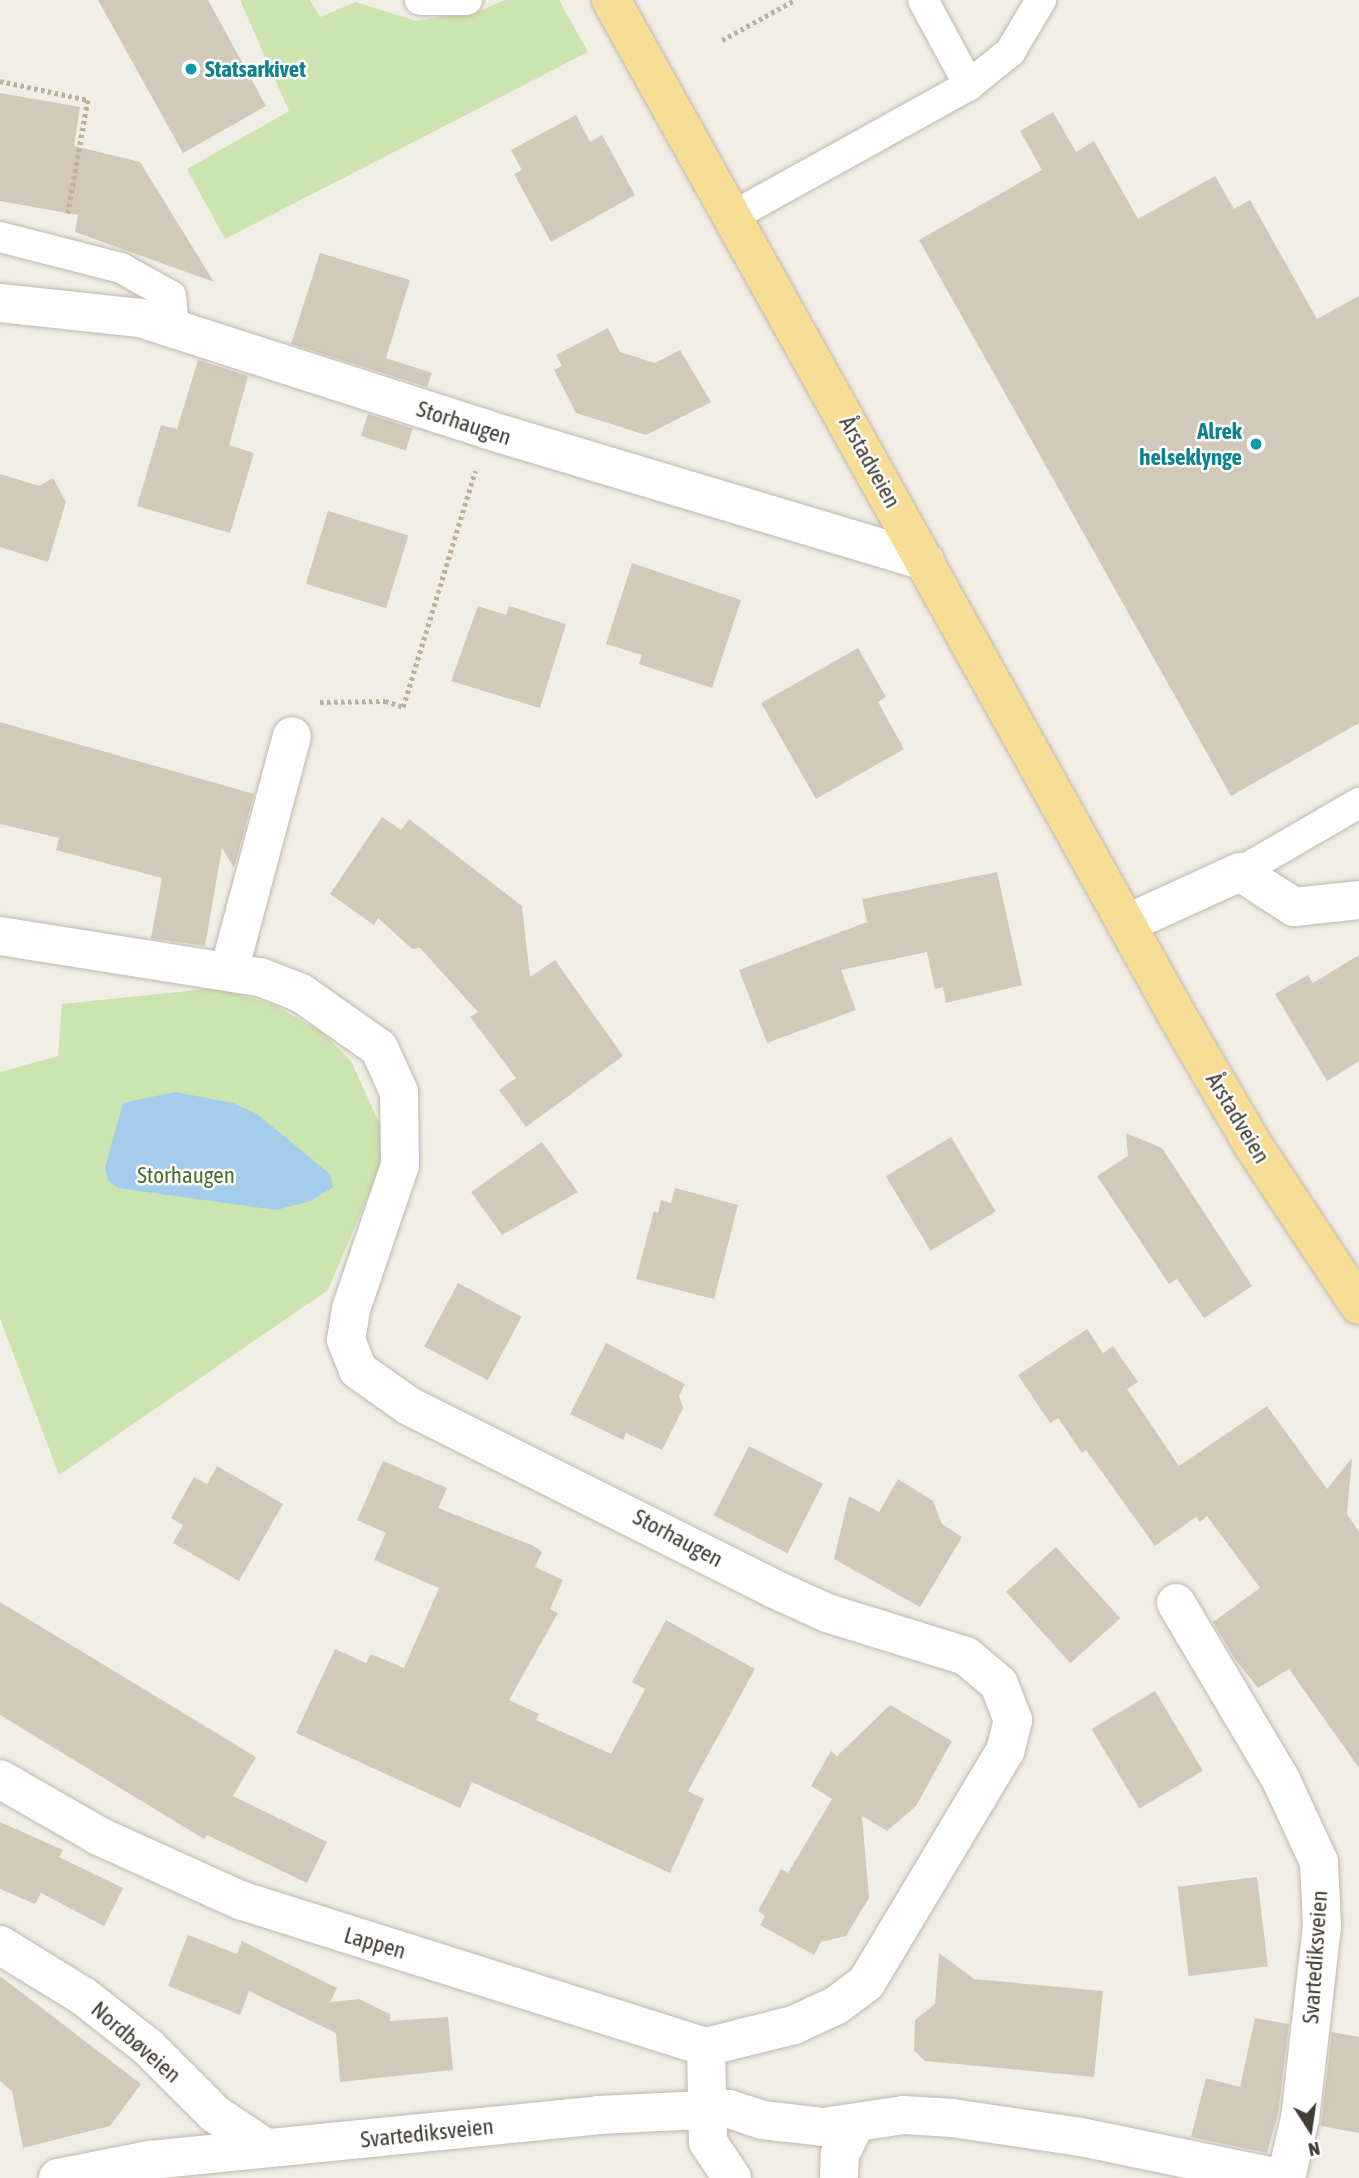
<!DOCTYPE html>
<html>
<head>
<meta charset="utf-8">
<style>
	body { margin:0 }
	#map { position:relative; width:1359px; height:2178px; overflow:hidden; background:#f1eee5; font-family:"Asap Condensed",sans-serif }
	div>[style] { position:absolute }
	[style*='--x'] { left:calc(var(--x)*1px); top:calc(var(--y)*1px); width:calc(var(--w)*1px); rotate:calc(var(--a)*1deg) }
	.green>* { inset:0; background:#cce4af }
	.water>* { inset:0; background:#a4cdeb }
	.building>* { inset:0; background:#d2c9bb; transform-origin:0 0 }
	.path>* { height:4.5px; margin-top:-2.25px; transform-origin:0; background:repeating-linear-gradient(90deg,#bdb19a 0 3.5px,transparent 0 7px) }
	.roads { filter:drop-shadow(0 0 2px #bfb8ab) drop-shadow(0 0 2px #bfb8ab) }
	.service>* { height:30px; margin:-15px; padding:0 15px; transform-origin:15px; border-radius:15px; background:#fff }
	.minor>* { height:38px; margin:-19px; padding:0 19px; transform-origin:19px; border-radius:19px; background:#fff }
	.tertiary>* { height:38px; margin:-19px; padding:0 19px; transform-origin:19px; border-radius:19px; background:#fff }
	.primary>* { height:38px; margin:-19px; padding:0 19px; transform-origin:19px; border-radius:19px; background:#f8dd97 }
	.dots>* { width:19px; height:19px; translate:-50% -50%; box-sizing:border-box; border:4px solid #fff; border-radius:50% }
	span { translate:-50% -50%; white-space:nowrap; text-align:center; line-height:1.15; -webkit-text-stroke:5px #fff; paint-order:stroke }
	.culture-label { font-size:23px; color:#0d838f; font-weight:700 }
	.left { translate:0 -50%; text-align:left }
	.right { translate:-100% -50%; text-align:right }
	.street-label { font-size:23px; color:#433e35 }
	.park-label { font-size:23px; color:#45712c }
	.north { position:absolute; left:1275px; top:2094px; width:70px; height:70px; -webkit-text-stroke:5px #fff; paint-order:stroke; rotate:168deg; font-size:19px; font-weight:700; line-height:28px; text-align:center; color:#433e35 }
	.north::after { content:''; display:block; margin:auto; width:24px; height:32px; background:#433e35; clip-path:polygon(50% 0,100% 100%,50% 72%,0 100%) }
</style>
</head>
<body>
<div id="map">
	<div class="green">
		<div style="clip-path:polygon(240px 0,310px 0,320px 17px,356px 2px,416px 21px,482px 10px,505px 0,559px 0,588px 52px,225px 239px,187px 169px,289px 111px)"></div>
		<div style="clip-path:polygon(216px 988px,272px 1004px,322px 1032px,351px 1061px,381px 1127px,382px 1163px,328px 1290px,59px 1475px,0 1318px,0 1072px,58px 1056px,62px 1004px)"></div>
	</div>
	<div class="water">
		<div style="clip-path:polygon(175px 1092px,233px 1103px,257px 1114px,330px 1174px,333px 1187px,311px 1201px,276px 1210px,118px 1188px,108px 1180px,105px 1168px,123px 1103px)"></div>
	</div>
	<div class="building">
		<div style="clip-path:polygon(98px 0,208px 0,266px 106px,183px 153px)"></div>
		<div style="clip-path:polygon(0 93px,80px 107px,74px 146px,140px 162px,214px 282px,75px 232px,78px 215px,0 201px)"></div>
		<div style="clip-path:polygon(1053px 112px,1076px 152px,1094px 141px,1138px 219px,1215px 176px,1234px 209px,1250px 200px,1317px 319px,1359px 296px,1359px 723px,1231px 796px,919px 240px,1042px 170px,1020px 131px)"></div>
		<div style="clip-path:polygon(576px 115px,590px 142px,602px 135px,635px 195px,551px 242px,514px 174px,522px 170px,511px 150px)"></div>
		<div style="clip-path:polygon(320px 253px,410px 280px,386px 358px,432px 373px,427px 387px,291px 344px)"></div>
		<div style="clip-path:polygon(608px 328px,620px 352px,655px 363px,680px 350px,711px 402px,646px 435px,576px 413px,554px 370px,562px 366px,556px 355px)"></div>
		<div style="clip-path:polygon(198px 360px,248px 376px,229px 445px,254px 453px,230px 533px,137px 506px,161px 425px,177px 429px)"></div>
		<div style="left:368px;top:414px;width:47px;height:23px;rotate:18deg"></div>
		<div style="clip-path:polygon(0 474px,39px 486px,53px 478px,66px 502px,48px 562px,0 547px)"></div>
		<div style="left:328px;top:511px;width:84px;height:76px;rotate:17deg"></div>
		<div style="clip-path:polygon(632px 563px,741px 600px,712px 688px,639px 664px,642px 655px,606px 644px)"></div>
		<div style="clip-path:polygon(478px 606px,506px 615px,509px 606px,566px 624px,540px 708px,451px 681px)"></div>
		<div style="clip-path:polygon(858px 648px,886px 697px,878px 702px,904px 749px,816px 799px,761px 703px)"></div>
		<div style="clip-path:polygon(0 722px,254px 794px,234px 868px,222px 848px,205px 946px,151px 938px,162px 878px,56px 850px,59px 838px,0 824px)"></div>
		<div style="clip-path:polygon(382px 817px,401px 830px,409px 819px,522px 906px,530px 977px,555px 960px,623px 1056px,526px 1127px,499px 1090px,516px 1078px,470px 1017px,478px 1012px,420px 948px,412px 949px,378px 918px,374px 925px,330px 894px)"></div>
		<div style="clip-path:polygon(997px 872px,1022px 985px,946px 1003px,943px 987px,935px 989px,927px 952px,841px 970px,856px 1010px,767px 1043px,739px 970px,867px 922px,862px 899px)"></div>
		<div style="clip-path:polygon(1359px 955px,1359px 1061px,1327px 1081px,1275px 994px,1308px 975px,1313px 983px)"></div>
		<div style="clip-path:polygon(1126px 1133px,1162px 1148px,1252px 1286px,1204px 1318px,1177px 1279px,1169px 1284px,1097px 1176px,1128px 1156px)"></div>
		<div style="left:951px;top:1137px;width:87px;height:76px;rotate:59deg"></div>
		<div style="clip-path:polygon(542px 1142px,578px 1192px,502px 1235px,471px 1192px)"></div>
		<div style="clip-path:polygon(675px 1188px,738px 1205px,714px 1299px,636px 1279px,654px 1211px,658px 1213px,661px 1200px,671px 1203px)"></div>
		<div style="left:458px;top:1283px;width:72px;height:72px;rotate:28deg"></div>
		<div style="clip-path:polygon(1087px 1329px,1103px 1353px,1113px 1346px,1138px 1382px,1127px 1389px,1179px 1466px,1267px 1406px,1327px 1489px,1352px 1458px,1347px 1514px,1359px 1532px,1359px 1768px,1289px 1669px,1258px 1688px,1235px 1659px,1213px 1622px,1260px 1588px,1207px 1516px,1200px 1522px,1196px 1517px,1155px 1546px,1086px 1450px,1082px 1453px,1058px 1418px,1050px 1423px,1018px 1375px)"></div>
		<div style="clip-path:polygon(606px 1343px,685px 1384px,679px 1396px,683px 1408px,662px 1450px,626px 1433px,623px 1440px,570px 1414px)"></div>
		<div style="left:749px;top:1446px;width:83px;height:78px;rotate:27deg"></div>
		<div style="clip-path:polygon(383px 1461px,447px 1488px,438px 1508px,534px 1546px,542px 1552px,535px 1567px,563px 1580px,550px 1609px,558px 1613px,509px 1700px,539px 1714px,536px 1720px,611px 1754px,645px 1689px,632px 1682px,666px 1620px,755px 1669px,688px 1791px,704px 1799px,670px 1873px,472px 1782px,460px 1808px,296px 1733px,335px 1649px,366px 1663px,371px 1654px,404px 1668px,439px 1588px,374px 1560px,386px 1533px,357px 1520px)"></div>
		<div style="clip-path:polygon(217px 1466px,283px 1504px,239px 1581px,173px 1543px,183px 1525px,171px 1518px,194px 1477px,207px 1484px)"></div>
		<div style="clip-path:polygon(898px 1479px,933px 1501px,942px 1524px,962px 1537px,920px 1607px,834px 1559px,849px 1496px,879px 1512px)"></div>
		<div style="left:1056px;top:1547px;width:96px;height:67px;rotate:48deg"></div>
		<div style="clip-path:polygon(0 1602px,256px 1757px,233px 1796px,327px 1842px,307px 1883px,207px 1835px,204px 1839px,0 1715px)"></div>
		<div style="left:1155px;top:1691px;width:93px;height:74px;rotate:59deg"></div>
		<div style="clip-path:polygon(890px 1705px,952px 1741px,916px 1806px,887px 1831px,862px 1816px,869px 1898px,846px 1936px,821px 1942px,814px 1955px,760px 1925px,765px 1916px,758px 1911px,781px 1869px,788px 1873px,832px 1799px,811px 1786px,831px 1751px,837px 1756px)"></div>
		<div style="clip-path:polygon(0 1822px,63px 1850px,59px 1857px,123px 1888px,104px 1926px,41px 1893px,35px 1904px,0 1889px)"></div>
		<div style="left:1257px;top:1877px;width:90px;height:80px;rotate:83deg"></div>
		<div style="clip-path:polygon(188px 1935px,237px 1954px,242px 1941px,337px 1988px,330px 2002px,359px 1999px,390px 2014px,390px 2021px,448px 2017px,453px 2070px,340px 2082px,336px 2033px,249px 1991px,240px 2015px,168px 1986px)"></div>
		<div style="clip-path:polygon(939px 1953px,974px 1979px,1103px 1991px,1094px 2077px,925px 2061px,914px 2050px,915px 2020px,935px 2004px)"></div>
		<div style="clip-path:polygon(0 1976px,141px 2084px,110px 2126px,23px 2148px,12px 2091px,0 2081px)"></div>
		<div style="clip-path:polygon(1255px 2018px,1289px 2024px,1278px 2114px,1267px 2153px,1191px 2137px,1206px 2078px,1240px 2087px)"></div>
		<div style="clip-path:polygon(1332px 2032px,1359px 2037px,1359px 2133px,1321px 2126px)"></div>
	</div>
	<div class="path">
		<div style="--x:722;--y:40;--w:83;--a:-28.7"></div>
		<div style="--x:0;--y:81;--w:90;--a:12.2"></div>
		<div style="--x:88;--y:100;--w:115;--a:100"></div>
		<div style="--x:320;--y:702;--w:65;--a:-0.9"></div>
		<div style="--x:385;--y:701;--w:19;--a:18"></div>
		<div style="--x:403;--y:707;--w:247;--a:-73"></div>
	</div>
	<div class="roads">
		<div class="service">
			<div style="--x:420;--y:0;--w:47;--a:0"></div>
			<div style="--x:923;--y:0;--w:97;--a:61.6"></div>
			<div style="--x:733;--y:216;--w:270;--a:-29"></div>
			<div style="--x:969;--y:85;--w:53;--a:-38.8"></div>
			<div style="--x:1010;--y:52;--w:61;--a:-59.2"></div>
			<div style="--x:0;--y:237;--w:125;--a:14.4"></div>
			<div style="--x:121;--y:268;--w:57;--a:29.2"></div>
			<div style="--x:171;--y:296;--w:32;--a:85"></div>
			<div style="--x:1240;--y:872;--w:138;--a:-30.1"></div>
		</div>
		<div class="minor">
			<div style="--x:0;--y:303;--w:141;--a:6.1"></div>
			<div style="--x:140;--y:318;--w:366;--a:17.8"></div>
			<div style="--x:488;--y:430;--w:456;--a:16.7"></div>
			<div style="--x:1126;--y:924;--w:125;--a:-24.5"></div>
			<div style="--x:1240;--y:872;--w:64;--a:32.9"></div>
			<div style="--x:1294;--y:907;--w:65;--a:-6.1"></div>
			<div style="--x:0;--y:936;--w:263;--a:9"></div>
			<div style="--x:260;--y:977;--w:44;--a:21.3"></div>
			<div style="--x:301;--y:993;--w:95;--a:35.2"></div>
			<div style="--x:379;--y:1048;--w:48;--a:65.6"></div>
			<div style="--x:399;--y:1092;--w:73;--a:89.2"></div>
			<div style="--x:400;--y:1165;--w:152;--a:108.8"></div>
			<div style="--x:351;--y:1309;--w:31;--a:99"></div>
			<div style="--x:346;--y:1340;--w:32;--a:68"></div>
			<div style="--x:358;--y:1370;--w:62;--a:35.2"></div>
			<div style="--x:409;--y:1406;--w:406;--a:26.6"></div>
			<div style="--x:772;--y:1588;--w:60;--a:24.4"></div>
			<div style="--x:827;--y:1613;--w:145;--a:17.2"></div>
			<div style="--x:966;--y:1656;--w:43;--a:40.3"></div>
			<div style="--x:999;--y:1684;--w:39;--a:69"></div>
			<div style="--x:1013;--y:1720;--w:32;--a:104"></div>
			<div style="--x:1005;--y:1751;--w:270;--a:120.9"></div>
			<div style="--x:866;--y:1983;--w:36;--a:143"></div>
			<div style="--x:837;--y:2005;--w:47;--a:155.1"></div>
			<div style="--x:794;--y:2025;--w:91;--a:166"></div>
			<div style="--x:706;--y:2047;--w:486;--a:-162.5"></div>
			<div style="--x:242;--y:1901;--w:157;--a:-155.6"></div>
			<div style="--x:99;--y:1836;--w:114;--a:-150.1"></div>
			<div style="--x:229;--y:971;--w:243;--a:-75"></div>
			<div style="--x:1176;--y:1603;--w:206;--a:59.3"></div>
			<div style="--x:1281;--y:1780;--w:90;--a:65.1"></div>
			<div style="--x:1319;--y:1862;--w:64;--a:87.3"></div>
			<div style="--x:1322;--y:1926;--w:193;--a:96.5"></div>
			<div style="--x:1300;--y:2118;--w:62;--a:103.1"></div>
			<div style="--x:0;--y:1945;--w:97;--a:31.6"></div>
			<div style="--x:83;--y:1996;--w:83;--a:38.1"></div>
			<div style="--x:148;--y:2047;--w:95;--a:45"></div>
			<div style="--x:215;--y:2114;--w:61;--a:33.7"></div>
			<div style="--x:706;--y:2047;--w:95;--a:88.8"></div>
			<div style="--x:708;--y:2142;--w:43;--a:56.3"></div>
			<div style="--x:58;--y:2178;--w:94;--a:-11.1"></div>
			<div style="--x:150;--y:2160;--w:450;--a:-5.7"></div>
			<div style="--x:598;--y:2115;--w:105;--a:-2.7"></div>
		</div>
		<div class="tertiary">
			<div style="--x:703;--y:2110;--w:26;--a:-2"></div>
			<div style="--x:729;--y:2109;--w:35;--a:18"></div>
			<div style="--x:762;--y:2120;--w:61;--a:6.5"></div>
			<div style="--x:823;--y:2127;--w:82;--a:-8.4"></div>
			<div style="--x:904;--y:2115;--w:48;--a:3.6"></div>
			<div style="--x:952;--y:2118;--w:130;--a:8.4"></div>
			<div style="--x:1081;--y:2137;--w:202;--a:11.7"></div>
			<div style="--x:839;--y:2178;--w:24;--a:-88"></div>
			<div style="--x:840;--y:2154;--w:31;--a:-63"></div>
		</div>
		<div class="primary">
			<div style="--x:611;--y:0;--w:1162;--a:60.85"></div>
			<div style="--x:1177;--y:1015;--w:151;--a:59.7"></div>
			<div style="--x:1253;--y:1145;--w:192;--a:56.5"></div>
		</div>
	</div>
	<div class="dots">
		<div style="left:191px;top:69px;background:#0f9aa8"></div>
		<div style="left:1256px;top:444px;background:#0f9aa8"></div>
	</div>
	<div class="culture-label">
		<span class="left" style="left:205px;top:69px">Statsarkivet</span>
		<span class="right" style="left:1242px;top:444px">Alrek<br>helseklynge</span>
	</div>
	<div class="street-label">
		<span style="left:464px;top:423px;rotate:18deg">Storhaugen</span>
		<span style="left:870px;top:462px;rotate:61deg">Årstadveien</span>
		<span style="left:1238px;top:1118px;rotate:59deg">Årstadveien</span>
		<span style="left:678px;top:1538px;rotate:28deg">Storhaugen</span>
		<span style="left:375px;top:1943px;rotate:16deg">Lappen</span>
		<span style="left:1315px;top:1957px;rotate:-86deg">Svartediksveien</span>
		<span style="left:136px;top:2042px;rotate:41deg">Nordbøveien</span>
		<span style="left:427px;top:2133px;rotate:-6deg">Svartediksveien</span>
	</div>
	<div class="park-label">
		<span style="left:186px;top:1175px">Storhaugen</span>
	</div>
	<div class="north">N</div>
</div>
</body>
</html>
